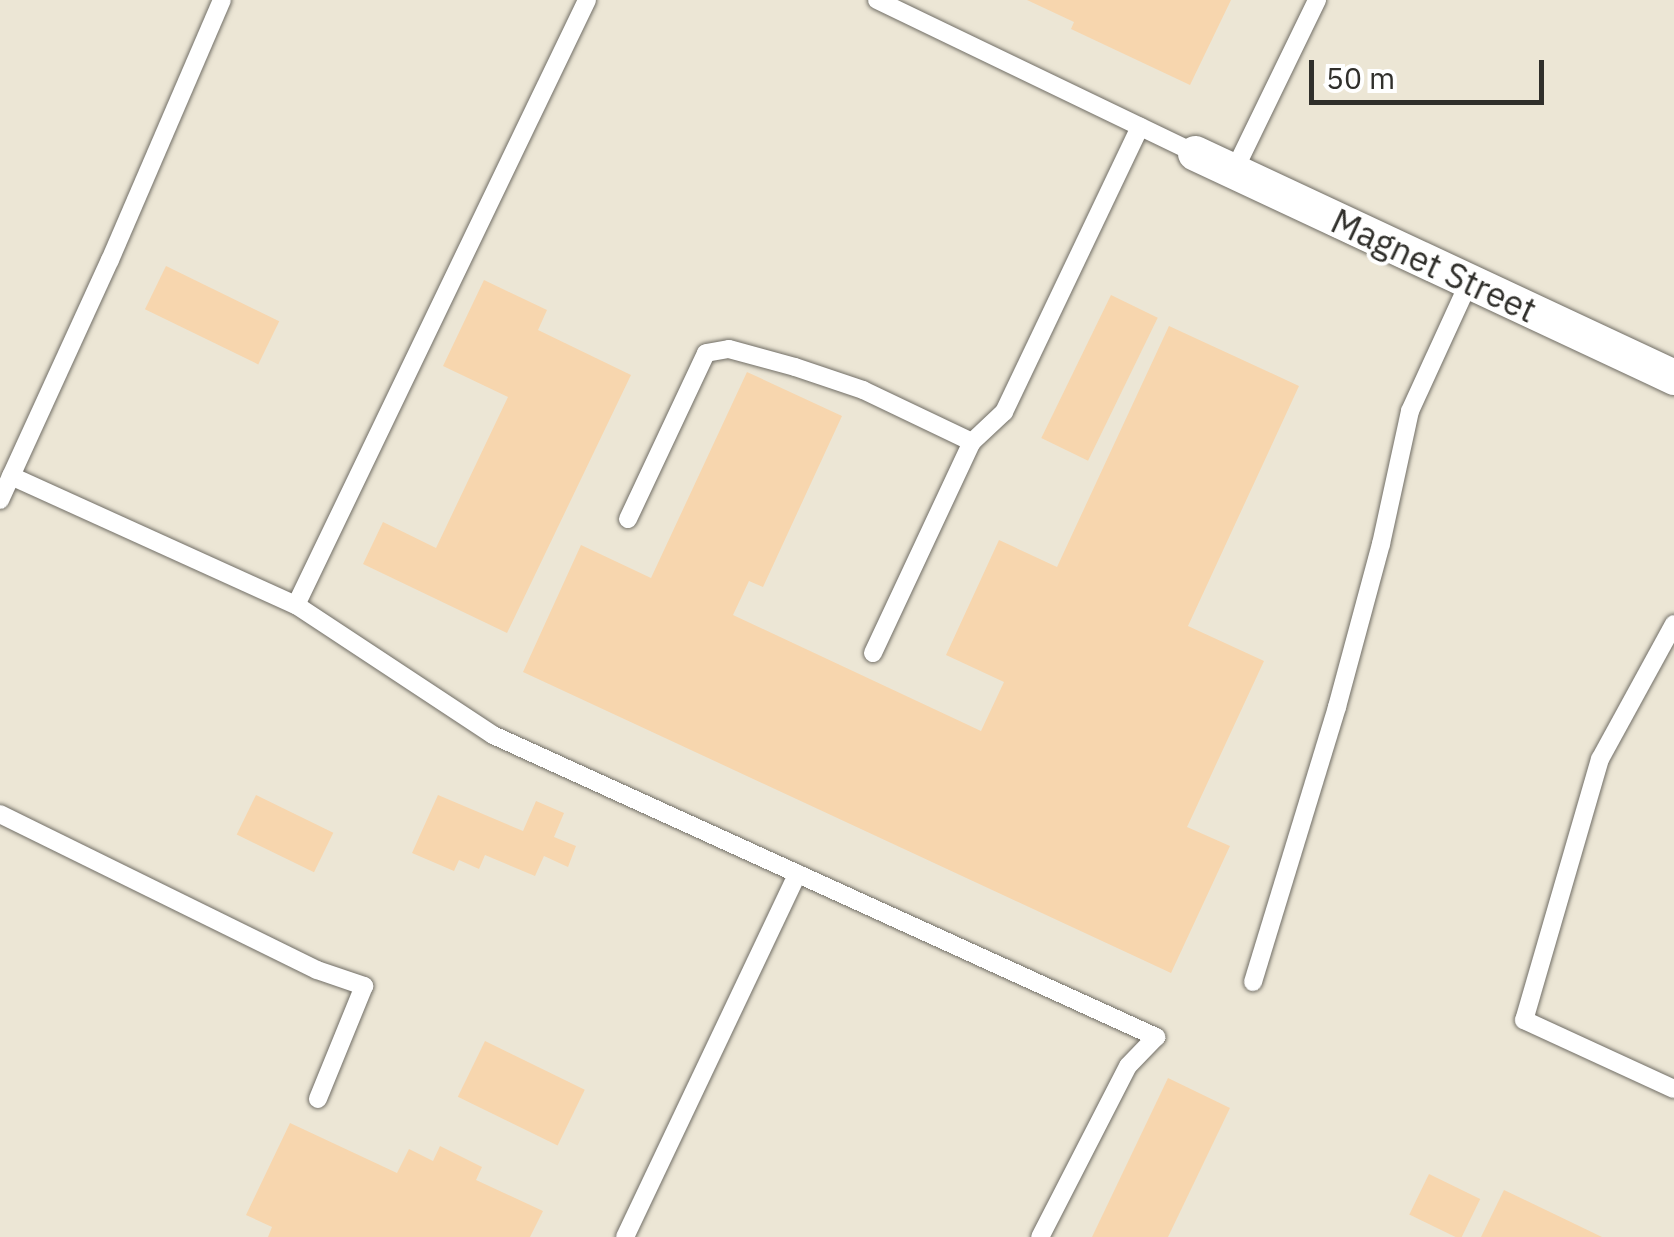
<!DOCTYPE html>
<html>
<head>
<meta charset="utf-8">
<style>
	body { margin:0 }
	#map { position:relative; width:1674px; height:1237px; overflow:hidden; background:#f4f1e8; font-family:"IBM Plex Sans",sans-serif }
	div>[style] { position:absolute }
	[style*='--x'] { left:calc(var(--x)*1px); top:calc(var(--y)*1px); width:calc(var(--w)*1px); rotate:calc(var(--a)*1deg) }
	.built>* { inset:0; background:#ece6d5; transform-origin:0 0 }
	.building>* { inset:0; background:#f7d6ae; transform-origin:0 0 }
	.roads { filter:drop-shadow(0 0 2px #716e66) drop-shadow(0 0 2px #716e66) }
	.lane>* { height:18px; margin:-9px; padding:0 9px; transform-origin:9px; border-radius:9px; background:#fff }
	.street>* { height:35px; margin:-17.5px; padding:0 17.5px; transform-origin:17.5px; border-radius:17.5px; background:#fff }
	span { translate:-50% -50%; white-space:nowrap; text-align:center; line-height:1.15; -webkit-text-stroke:8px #fff; paint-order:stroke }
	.street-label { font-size:35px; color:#302f2b }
	.scale { position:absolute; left:1309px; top:60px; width:235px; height:45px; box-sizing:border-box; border:5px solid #302f2b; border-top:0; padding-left:12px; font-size:30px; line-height:35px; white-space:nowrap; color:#302f2b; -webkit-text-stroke:8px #fff; paint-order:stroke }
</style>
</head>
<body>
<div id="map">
	<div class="built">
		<div style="left:0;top:0;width:1674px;height:1237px"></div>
	</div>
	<div class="building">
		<div style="clip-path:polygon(1027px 0,1231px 0,1190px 85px,1071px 29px,1074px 22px)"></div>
		<div style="left:166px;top:266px;width:126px;height:48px;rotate:26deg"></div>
		<div style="clip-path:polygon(484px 280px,547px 310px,538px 330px,631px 375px,507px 633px,363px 564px,383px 522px,436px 548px,508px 397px,443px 366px)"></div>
		<div style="left:1111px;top:295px;width:52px;height:159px;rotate:26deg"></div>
		<div style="clip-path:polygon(1169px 326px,1299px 386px,1188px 626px,1264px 661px,1187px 827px,1230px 846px,1171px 973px,523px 672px,581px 545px,651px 578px,747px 372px,842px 416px,763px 587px,749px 581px,733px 615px,981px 731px,1004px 682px,946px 655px,999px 540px,1057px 567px)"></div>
		<div style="left:256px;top:795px;width:86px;height:44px;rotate:26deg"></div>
		<div style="clip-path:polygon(438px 795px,523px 831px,536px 801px,564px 813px,554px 837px,576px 846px,568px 867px,544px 856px,535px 876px,485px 855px,479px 869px,459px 860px,454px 871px,412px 853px)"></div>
		<div style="left:485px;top:1041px;width:111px;height:62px;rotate:26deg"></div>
		<div style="clip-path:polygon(1168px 1078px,1230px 1108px,1168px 1237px,1092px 1237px)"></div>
		<div style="clip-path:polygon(290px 1123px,397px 1173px,409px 1149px,433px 1161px,440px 1146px,482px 1167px,476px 1180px,543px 1211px,530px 1237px,268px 1237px,272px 1227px,246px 1215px)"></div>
		<div style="left:1429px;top:1174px;width:57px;height:45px;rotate:26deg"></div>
		<div style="clip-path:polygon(1504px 1190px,1602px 1237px,1481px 1237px)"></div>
	</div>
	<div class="roads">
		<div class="lane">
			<div style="--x:877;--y:0;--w:353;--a:25.7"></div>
			<div style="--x:1234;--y:171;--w:190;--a:-64.1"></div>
			<div style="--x:11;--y:476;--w:313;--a:24.4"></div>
			<div style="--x:296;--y:605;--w:236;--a:33.4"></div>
			<div style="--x:493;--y:735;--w:729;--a:24.49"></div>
			<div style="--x:1156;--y:1037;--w:40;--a:134"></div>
			<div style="--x:1128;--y:1066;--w:192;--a:117.2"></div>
			<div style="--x:0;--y:500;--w:264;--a:-65.4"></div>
			<div style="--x:110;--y:260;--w:283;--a:-66.7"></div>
			<div style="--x:628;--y:519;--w:183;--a:-64.8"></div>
			<div style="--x:706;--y:353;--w:23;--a:-10"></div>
			<div style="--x:729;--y:349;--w:68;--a:15.3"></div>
			<div style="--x:795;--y:367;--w:72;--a:18.7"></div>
			<div style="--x:863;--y:390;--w:121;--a:25.5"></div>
			<div style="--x:296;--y:605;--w:671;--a:-64.31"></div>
			<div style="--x:1674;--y:624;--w:154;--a:118.7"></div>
			<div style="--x:1600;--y:759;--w:272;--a:106.2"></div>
			<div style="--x:1524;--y:1020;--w:165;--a:24.7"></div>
			<div style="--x:873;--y:653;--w:233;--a:-64.9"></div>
			<div style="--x:972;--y:442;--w:44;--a:-43.2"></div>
			<div style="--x:1004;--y:412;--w:316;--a:-64.5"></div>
			<div style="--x:0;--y:814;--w:353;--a:26.2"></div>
			<div style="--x:317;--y:970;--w:50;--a:18.8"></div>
			<div style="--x:364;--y:986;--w:122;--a:112.2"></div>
			<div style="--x:1253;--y:982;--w:288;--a:-73"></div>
			<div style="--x:1337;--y:707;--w:169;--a:-74.9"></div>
			<div style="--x:1381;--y:544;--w:136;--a:-77.7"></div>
			<div style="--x:1410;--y:411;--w:142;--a:-65.4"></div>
			<div style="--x:625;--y:1237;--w:402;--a:-64.6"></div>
		</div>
		<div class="street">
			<div style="--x:1195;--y:153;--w:529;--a:25.06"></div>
		</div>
	</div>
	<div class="street-label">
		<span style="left:1434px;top:265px;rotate:25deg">Magnet Street</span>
	</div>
	<div class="scale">50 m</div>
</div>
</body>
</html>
